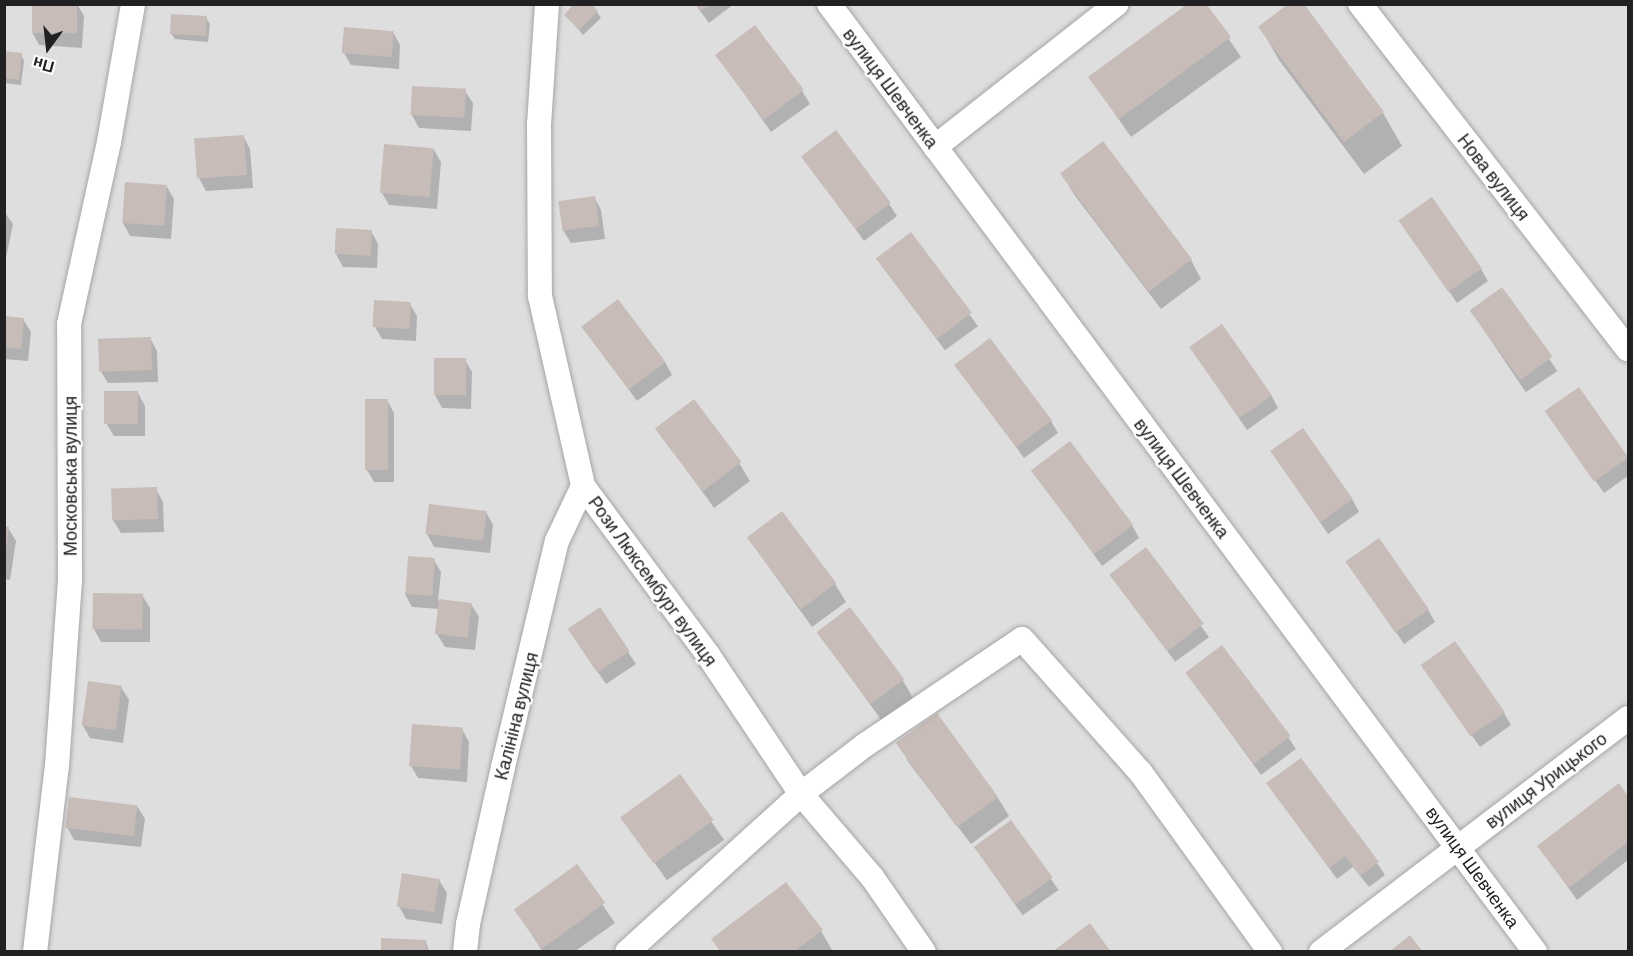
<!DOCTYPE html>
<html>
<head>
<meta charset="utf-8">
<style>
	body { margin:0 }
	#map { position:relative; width:1633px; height:956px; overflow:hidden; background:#f2ede8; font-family:Barlow,sans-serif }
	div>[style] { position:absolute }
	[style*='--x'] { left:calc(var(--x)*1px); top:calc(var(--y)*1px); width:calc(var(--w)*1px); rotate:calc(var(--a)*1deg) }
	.residential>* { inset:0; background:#dfdedf; transform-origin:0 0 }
	.shadow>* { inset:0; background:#0003; transform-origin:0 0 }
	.building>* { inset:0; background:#c7bcb7; transform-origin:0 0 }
	.roads { filter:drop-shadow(0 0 2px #a5a5a5) drop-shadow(0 0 2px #a5a5a5) }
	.street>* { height:24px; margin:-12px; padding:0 12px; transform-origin:12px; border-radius:12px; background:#fff }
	span { translate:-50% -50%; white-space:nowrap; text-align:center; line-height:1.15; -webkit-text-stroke:4.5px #fff; paint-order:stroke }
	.street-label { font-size:18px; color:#212121 }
	.frame { position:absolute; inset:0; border:6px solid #212121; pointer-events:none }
	.north { position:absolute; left:18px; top:18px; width:60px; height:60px; -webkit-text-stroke:4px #fff; paint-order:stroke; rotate:195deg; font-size:16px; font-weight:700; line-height:24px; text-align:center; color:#212121 }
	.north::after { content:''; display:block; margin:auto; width:21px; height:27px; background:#212121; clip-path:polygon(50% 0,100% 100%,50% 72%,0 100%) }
</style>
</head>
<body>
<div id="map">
	<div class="residential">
		<div style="left:5px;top:5px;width:1623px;height:946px"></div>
	</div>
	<div class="shadow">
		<div style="clip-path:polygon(33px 4px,77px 4px,84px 16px,82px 48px,39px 45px,32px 32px)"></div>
		<div style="clip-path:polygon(695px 4px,734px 4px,709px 23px)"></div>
		<div style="clip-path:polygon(1189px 4px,1205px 4px,1241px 57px,1131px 137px,1090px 78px)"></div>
		<div style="clip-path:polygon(1302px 4px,1383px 113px,1402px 146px,1364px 174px,1279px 60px,1260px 27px)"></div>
		<div style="clip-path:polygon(597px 12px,601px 18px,583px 35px,566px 15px)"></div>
		<div style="clip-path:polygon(206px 18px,210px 24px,208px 42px,175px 39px,171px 33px)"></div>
		<div style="clip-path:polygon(393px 32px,400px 45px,399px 69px,351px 65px,344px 53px)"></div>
		<div style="clip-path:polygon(4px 53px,21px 55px,24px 61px,21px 85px,4px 83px)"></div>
		<div style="clip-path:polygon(717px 55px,802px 91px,810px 104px,771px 132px)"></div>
		<div style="clip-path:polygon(413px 87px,465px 91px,473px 103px,471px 131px,419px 128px,412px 115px)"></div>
		<div style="clip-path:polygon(243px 136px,250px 149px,253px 188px,206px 191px,199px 178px)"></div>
		<div style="clip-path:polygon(434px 150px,441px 162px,437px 209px,389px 205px,382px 193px)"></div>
		<div style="clip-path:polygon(803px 156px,889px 204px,897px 216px,864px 241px)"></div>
		<div style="clip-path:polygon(1062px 174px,1191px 260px,1201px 279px,1161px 309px,1073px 193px)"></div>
		<div style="clip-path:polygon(167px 187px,174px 199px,171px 239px,130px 236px,123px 223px)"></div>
		<div style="clip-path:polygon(594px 197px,601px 210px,605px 239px,571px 243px,563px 230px)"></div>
		<div style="clip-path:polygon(4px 211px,13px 224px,6px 258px,4px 258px)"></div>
		<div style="clip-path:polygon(1401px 221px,1481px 269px,1488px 281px,1457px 303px)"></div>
		<div style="clip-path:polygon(371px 231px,378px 244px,377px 268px,343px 267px,336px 254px)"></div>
		<div style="left:911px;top:234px;width:114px;height:41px;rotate:54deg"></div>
		<div style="left:1502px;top:289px;width:99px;height:38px;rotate:56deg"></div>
		<div style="clip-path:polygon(410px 304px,417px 316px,416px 341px,382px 339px,375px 327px)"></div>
		<div style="clip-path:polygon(4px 317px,23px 319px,31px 332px,28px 361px,4px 359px)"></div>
		<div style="clip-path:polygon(583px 327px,665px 362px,672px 375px,637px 401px)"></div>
		<div style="clip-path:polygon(150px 338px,157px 351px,158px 382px,108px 383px,100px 370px)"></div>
		<div style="clip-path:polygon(1191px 348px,1271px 395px,1278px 408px,1247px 430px)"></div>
		<div style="clip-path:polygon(465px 360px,472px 372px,471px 409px,442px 408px,435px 395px)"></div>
		<div style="clip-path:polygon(956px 365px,1051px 421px,1058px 433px,1024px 458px)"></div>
		<div style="clip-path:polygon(1578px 389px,1628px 461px,1628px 476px,1604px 493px,1555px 424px)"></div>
		<div style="clip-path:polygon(138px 393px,145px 406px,145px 436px,114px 436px,106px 423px)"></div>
		<div style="clip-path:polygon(387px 400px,394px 413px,394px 482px,374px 482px,367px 470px)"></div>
		<div style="clip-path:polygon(657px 428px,739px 463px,750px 481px,714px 508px)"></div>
		<div style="clip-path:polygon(1272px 452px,1352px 499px,1359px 512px,1328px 534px)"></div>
		<div style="clip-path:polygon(1033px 470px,1132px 525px,1139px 538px,1102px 566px)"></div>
		<div style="clip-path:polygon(156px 489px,163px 502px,164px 532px,121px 533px,113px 520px)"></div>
		<div style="clip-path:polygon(486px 512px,493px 525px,490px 553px,434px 547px,427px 534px)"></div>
		<div style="clip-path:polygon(4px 528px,8px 528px,16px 541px,10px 580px,4px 579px)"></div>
		<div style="clip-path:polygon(748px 538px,835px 584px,846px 602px,812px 627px)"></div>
		<div style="left:1145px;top:549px;width:109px;height:42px;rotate:54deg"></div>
		<div style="clip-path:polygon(434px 560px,441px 572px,438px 601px,471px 604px,479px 617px,475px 650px,445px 647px,437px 634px,440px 609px,412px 607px,405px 594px)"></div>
		<div style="clip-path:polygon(1348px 562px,1428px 610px,1435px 622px,1404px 644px)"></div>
		<div style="clip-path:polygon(142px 595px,150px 608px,150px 642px,101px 642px,94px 629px)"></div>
		<div style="clip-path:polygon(818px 632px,902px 679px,913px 698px,882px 721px)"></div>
		<div style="clip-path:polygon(577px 642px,628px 652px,636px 664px,606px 684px)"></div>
		<div style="clip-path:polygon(1187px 673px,1288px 737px,1296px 749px,1261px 775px)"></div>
		<div style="clip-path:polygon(1430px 677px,1504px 713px,1511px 725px,1480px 747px)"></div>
		<div style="clip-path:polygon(121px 687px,129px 700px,123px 743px,90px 738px,83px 726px)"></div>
		<div style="clip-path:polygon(462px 729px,469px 742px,467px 782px,418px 778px,411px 766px)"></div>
		<div style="clip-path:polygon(899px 744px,998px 798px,1009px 816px,971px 844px,909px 763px)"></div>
		<div style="left:680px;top:777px;width:77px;height:70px;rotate:55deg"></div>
		<div style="clip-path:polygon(1268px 784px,1377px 863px,1385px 875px,1369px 887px,1353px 867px,1337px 879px)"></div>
		<div style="clip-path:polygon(1618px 785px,1628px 798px,1628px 860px,1577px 900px,1539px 847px)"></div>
		<div style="clip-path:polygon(137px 806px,145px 819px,141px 847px,74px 840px,67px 827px)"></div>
		<div style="left:1011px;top:822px;width:83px;height:44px;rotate:55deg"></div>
		<div style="clip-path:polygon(576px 866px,615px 923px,574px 952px,543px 952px,515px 909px)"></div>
		<div style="clip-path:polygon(439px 880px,447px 893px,442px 924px,406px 919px,399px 906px)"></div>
		<div style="clip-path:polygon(821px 931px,832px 950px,830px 952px,720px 952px,713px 939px)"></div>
		<div style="clip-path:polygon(426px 941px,429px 952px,382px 952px)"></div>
	</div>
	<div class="building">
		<div style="left:32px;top:4px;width:45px;height:29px"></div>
		<div style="clip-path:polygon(574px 4px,592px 4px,598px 11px,579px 30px,564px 15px)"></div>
		<div style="clip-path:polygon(1288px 4px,1304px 4px,1384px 112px,1344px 142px,1258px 27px)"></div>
		<div style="clip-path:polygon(696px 5px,710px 5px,701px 11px)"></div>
		<div style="clip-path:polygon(1186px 5px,1207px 5px,1231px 37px,1119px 119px,1088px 77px)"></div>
		<div style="left:171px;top:14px;width:36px;height:20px;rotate:3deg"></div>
		<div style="left:755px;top:25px;width:81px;height:50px;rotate:53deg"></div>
		<div style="left:344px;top:27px;width:50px;height:26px;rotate:5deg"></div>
		<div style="clip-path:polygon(4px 51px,22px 53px,19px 80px,4px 78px)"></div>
		<div style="left:412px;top:86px;width:54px;height:29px;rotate:3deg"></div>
		<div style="left:836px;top:130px;width:91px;height:44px;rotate:53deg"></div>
		<div style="left:244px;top:135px;width:40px;height:50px;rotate:86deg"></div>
		<div style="left:1103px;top:141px;width:148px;height:54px;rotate:53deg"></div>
		<div style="left:384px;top:144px;width:50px;height:49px;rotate:5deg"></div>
		<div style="left:125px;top:182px;width:42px;height:41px;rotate:4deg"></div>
		<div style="left:595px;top:196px;width:30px;height:37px;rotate:82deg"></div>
		<div style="left:1432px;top:197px;width:87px;height:41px;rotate:55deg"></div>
		<div style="left:336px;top:228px;width:36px;height:26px;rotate:3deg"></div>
		<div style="left:911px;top:232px;width:101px;height:44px;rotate:53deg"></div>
		<div style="left:1502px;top:287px;width:86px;height:40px;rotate:54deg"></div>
		<div style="left:618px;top:299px;width:79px;height:46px;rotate:53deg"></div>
		<div style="left:374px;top:300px;width:37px;height:27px;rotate:3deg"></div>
		<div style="clip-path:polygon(4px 316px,24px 318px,21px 349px,4px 347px)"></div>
		<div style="left:1222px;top:324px;width:87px;height:40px;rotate:55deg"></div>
		<div style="left:151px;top:337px;width:33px;height:53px;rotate:88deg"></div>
		<div style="left:990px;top:338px;width:103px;height:45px;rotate:53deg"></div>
		<div style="left:434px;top:358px;width:32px;height:37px"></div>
		<div style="left:1579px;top:387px;width:86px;height:42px;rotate:55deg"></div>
		<div style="left:138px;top:391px;width:33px;height:34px;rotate:90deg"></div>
		<div style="left:365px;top:399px;width:23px;height:71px"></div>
		<div style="left:694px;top:399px;width:79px;height:49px;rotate:53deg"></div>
		<div style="left:1303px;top:428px;width:87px;height:40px;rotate:55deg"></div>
		<div style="left:1070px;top:441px;width:105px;height:49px;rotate:53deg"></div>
		<div style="left:157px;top:487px;width:32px;height:46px;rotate:88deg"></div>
		<div style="left:429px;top:504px;width:58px;height:30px;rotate:7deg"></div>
		<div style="left:782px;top:511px;width:90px;height:44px;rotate:53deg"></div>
		<div style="clip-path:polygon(5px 526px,9px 527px,6px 551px,5px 551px)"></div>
		<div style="left:1379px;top:538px;width:87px;height:41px;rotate:55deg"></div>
		<div style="left:1146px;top:547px;width:96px;height:46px;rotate:53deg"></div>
		<div style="left:408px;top:556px;width:27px;height:38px;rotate:4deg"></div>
		<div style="left:93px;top:593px;width:50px;height:36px;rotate:1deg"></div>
		<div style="left:439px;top:599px;width:33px;height:35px;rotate:7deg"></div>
		<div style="left:600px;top:607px;width:53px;height:39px;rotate:56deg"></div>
		<div style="left:850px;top:607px;width:90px;height:42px;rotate:53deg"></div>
		<div style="left:1455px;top:641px;width:87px;height:42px;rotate:55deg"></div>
		<div style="left:1222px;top:645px;width:114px;height:46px;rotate:53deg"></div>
		<div style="left:88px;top:681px;width:34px;height:45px;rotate:8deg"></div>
		<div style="left:937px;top:713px;width:104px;height:51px;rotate:54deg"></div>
		<div style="left:412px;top:724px;width:51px;height:42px;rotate:4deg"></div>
		<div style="clip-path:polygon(1301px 758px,1379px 862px,1360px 876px,1345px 856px,1329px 868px,1266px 783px)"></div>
		<div style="left:680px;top:774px;width:57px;height:74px;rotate:54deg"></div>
		<div style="clip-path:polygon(1619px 783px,1628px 796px,1628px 842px,1569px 888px,1537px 846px)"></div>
		<div style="left:69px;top:797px;width:69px;height:31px;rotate:7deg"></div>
		<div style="left:1011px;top:820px;width:71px;height:46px;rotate:54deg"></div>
		<div style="left:577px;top:864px;width:48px;height:78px;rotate:54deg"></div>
		<div style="left:402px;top:873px;width:38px;height:34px;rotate:9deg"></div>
		<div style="clip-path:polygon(786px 882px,823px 930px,794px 952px,721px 952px,711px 939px)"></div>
		<div style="clip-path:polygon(1090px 923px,1111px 952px,1052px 952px)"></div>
		<div style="clip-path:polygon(1410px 935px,1423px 952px,1389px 952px)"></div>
		<div style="clip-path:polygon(381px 938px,426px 940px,426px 952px,381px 952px)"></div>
	</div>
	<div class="roads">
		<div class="street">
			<div style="--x:547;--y:4;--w:120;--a:93.8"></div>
			<div style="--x:539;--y:124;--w:172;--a:89.7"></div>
			<div style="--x:540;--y:296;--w:195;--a:77.2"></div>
			<div style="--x:583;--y:486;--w:210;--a:53.5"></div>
			<div style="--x:708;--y:655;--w:167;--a:56.2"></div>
			<div style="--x:801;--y:794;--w:109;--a:49.5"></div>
			<div style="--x:872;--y:877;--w:91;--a:55.3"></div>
			<div style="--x:829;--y:4;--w:1182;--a:53.32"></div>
			<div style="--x:1360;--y:4;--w:437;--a:52.2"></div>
			<div style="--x:935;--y:147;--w:231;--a:-38.2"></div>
			<div style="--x:35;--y:952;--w:187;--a:-83.3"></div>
			<div style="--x:57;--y:766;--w:187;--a:-86"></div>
			<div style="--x:70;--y:579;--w:255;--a:-90.2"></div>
			<div style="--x:69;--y:324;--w:186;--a:-77.6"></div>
			<div style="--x:109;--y:142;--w:140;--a:-80.1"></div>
			<div style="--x:465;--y:952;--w:28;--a:-84"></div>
			<div style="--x:468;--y:924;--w:161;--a:-77.4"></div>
			<div style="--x:503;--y:767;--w:232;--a:-76.6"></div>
			<div style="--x:557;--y:541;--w:61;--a:-64.7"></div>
			<div style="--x:627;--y:952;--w:235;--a:-42.2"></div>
			<div style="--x:801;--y:794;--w:81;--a:-37.4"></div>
			<div style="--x:865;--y:745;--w:189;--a:-34"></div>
			<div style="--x:1022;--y:639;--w:179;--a:48.4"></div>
			<div style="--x:1141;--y:773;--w:221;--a:54.2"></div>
			<div style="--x:1321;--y:952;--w:386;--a:-37.3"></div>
		</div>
	</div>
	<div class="street-label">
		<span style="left:891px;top:88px;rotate:53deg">вулиця Шевченка</span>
		<span style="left:1494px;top:177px;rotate:52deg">Нова вулиця</span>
		<span style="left:70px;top:476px;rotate:-90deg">Московська вулиця</span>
		<span style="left:1182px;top:478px;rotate:53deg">вулиця Шевченка</span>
		<span style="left:653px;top:581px;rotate:54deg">Рози Люксембург вулиця</span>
		<span style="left:516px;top:716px;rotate:-76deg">Калініна вулиця</span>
		<span style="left:1546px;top:780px;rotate:-37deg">вулиця Урицького</span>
		<span style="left:1473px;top:867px;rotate:54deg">вулиця Шевченка</span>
	</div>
	<div class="frame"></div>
	<div class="north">Пн</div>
</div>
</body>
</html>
